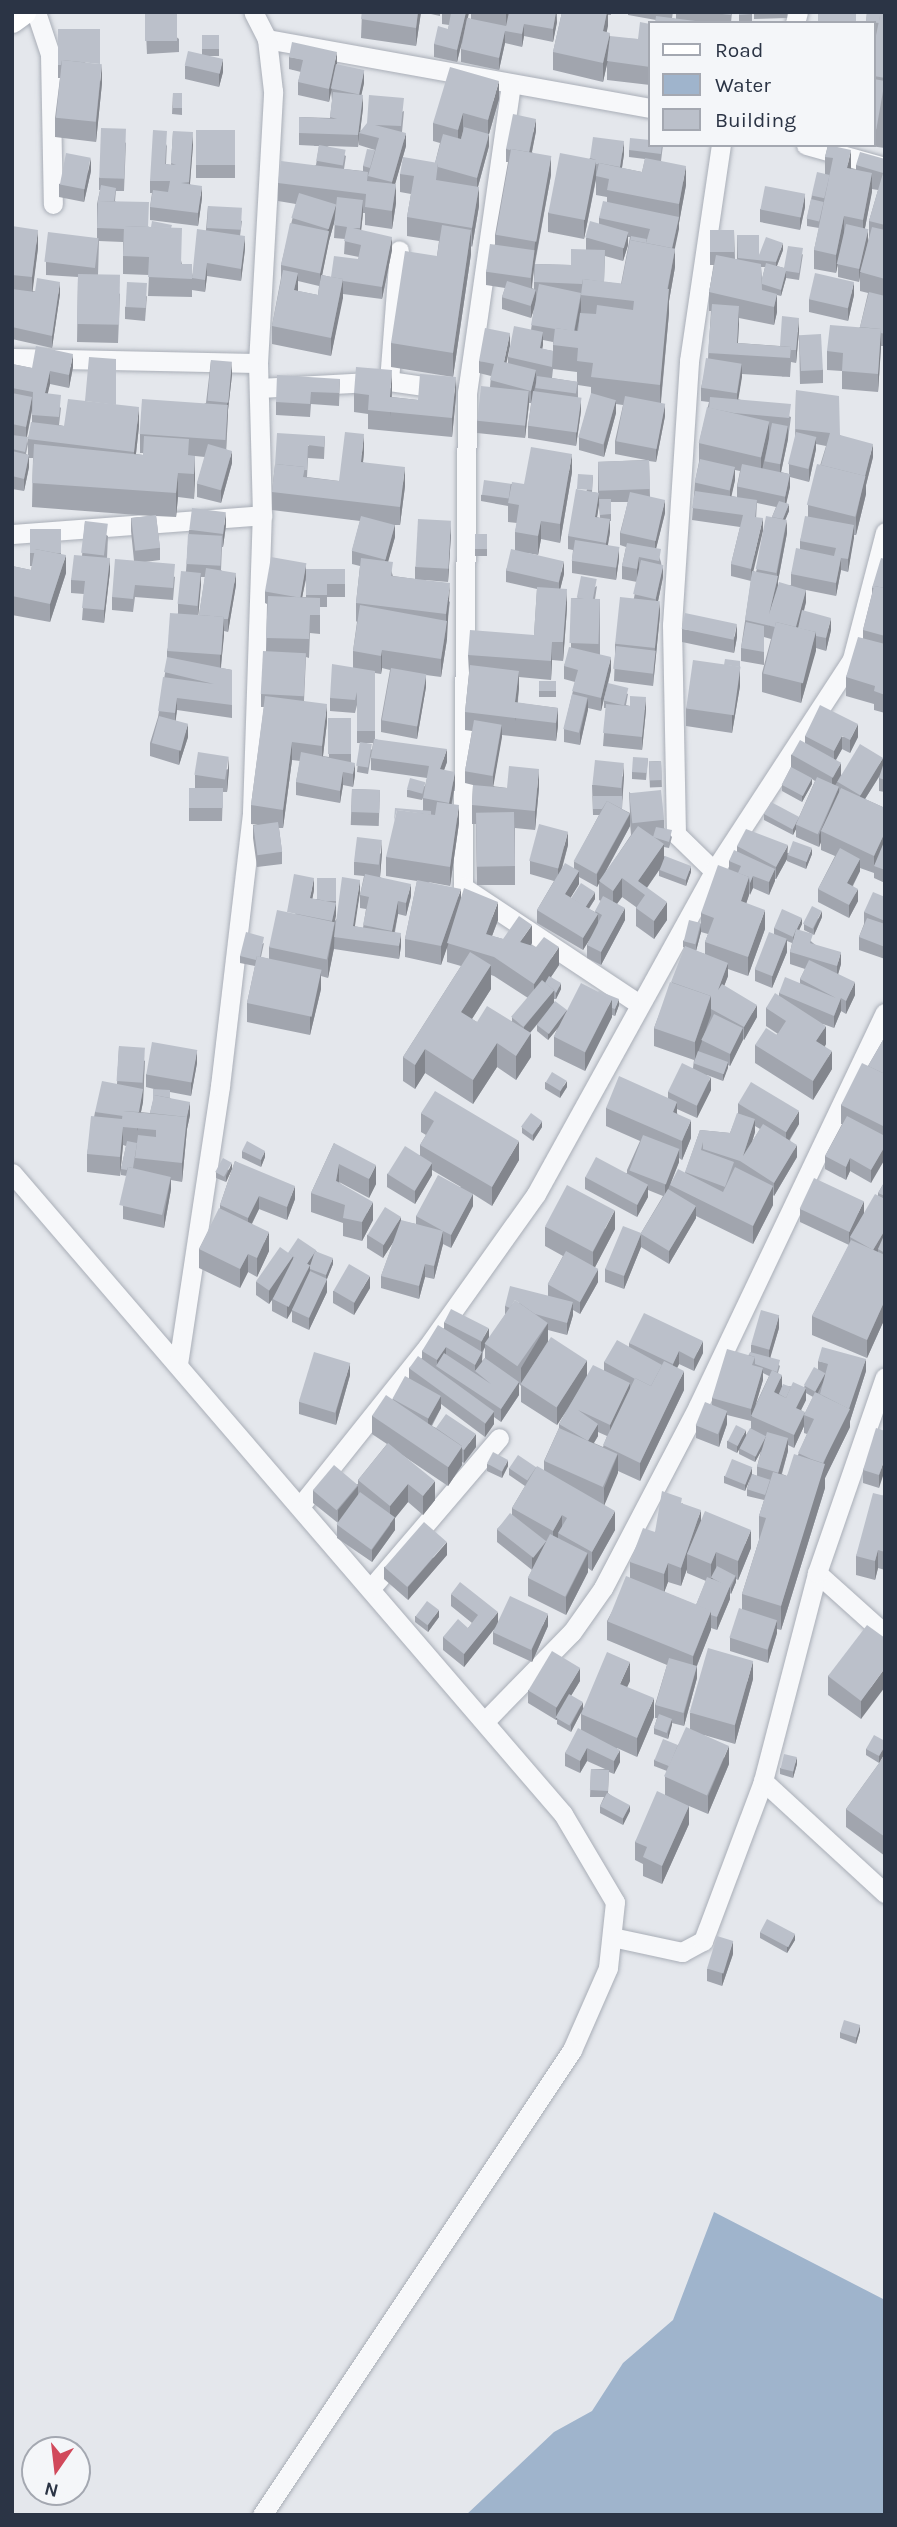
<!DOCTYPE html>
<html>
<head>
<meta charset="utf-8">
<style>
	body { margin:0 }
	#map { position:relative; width:897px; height:2527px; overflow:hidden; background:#e4e7ec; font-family:Karla,sans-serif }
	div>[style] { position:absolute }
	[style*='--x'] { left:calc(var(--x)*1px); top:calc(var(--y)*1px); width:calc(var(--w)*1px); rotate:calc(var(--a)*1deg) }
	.water>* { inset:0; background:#9fb4cc }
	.roads { filter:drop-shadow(0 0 2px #a9aeb7) drop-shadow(0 0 2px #a9aeb7) }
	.street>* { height:19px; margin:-9.5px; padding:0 9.5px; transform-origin:9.5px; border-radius:9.5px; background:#f7f8fa }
	.secondary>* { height:26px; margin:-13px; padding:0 13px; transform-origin:13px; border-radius:13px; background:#fff }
	.wall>* { inset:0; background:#a1a5ae; transform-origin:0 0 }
	.shaded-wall>* { inset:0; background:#83868d }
	.building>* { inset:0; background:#bbc0ca; transform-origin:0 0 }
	span { translate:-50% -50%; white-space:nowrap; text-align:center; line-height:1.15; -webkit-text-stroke:7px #f4f6f9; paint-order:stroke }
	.frame { position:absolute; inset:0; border:14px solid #2b3445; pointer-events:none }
	.legend { position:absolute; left:648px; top:21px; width:228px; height:126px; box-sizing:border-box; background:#f4f6f9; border:2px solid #a4a8b1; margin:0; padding:9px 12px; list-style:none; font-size:21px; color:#2b3445 }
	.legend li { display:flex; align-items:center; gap:14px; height:35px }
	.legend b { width:35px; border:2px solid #a4a8b1 }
	.north { position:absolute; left:21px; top:2436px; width:70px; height:70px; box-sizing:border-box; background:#f4f6f9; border:2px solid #a4a8b1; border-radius:50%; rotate:194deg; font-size:19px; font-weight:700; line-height:28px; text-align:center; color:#2b3445 }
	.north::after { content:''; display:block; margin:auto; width:24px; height:32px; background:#d1495b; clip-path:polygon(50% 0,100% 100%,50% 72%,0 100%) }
</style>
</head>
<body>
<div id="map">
	<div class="water">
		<div style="clip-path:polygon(714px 2212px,885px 2300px,885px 2515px,466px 2515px,554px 2432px,592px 2411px,623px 2363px,673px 2320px)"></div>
	</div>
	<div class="roads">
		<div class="street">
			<div style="--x:36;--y:12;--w:44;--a:71.6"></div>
			<div style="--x:50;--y:54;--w:150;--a:88.9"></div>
			<div style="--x:795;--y:23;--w:11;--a:-75"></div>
			<div style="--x:267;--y:39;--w:389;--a:10.2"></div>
			<div style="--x:511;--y:84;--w:311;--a:98.1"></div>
			<div style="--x:467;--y:392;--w:495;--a:90.5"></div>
			<div style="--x:463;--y:887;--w:211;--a:33.6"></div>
			<div style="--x:806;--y:145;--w:82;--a:15.6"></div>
			<div style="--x:12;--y:358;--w:246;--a:1.2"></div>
			<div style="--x:389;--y:381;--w:131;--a:-85.6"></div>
			<div style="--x:259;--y:388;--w:130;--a:-3.1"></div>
			<div style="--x:389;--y:381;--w:57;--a:8.1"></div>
			<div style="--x:12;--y:534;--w:251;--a:-4.3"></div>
			<div style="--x:714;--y:871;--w:53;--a:-135.8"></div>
			<div style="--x:676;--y:834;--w:209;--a:-91.1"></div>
			<div style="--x:672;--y:625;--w:265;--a:-86.3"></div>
			<div style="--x:689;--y:361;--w:218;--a:-81.6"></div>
			<div style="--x:12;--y:1173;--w:845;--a:49.32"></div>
			<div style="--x:563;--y:1814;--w:102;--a:59.4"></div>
			<div style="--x:615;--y:1902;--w:66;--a:96.1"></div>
			<div style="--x:608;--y:1968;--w:90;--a:113.7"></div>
			<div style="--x:572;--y:2050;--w:559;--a:123.69"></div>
			<div style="--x:178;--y:1364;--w:281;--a:-81.4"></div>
			<div style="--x:220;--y:1086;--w:276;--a:-83.3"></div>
			<div style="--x:252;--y:812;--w:297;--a:-88.1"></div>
			<div style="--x:262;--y:515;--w:152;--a:-91.5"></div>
			<div style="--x:258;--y:363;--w:272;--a:-86.8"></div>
			<div style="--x:273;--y:91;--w:52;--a:-96.6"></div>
			<div style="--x:267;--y:39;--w:30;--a:-117"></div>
			<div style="--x:301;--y:1505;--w:203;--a:-51.4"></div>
			<div style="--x:428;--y:1346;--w:186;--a:-54.6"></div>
			<div style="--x:536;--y:1194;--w:369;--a:-61.1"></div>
			<div style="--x:714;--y:871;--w:253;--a:-56.9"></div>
			<div style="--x:852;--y:659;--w:131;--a:-75.4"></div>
			<div style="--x:817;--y:1573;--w:91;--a:41.9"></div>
			<div style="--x:371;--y:1588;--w:197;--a:-49.5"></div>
			<div style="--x:485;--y:1721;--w:124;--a:-45.7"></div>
			<div style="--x:572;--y:1632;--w:54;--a:-54.8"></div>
			<div style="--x:603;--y:1588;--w:205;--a:-62.4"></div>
			<div style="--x:698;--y:1406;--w:435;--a:-64.6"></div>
			<div style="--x:763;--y:1781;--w:166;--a:42.6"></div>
			<div style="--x:612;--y:1937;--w:72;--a:12.1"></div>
			<div style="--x:682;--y:1952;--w:24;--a:-28"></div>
			<div style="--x:703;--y:1941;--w:171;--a:-69.4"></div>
			<div style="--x:763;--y:1781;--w:215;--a:-75.4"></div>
			<div style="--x:817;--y:1573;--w:207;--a:-70.9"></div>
		</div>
		<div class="secondary">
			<div style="--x:12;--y:20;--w:14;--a:-36"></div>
		</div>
	</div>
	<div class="wall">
		<div style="clip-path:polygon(145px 12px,179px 39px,179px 52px,147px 54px)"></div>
		<div style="clip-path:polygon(362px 12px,421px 12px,416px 46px,361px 38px)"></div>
		<div style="clip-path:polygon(422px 12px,440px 12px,440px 16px)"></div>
		<div style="clip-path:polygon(442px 12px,469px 12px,468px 18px,471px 19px,471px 12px,557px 12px,557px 22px,553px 42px,524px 36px,522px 47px,505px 43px,499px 70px,461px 62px,461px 49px,462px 42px,457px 62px,434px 57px,434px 44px,448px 29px,449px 25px,442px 24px)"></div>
		<div style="clip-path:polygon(562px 12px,611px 12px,611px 15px,608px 15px,606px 32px,610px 38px,638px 39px,650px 24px,650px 85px,607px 80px,607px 64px,603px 82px,553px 70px,553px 52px)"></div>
		<div style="clip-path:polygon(628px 12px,673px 12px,672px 18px,676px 19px,676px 12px,732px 12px,731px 23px,655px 23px,656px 20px,628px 15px)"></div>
		<div style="left:739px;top:12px;width:13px;height:9px"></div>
		<div style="clip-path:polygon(754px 12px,787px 12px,787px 18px,754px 19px)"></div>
		<div style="clip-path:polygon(867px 12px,885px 12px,885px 148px,863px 145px,874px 145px,874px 45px,876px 35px,874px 35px,874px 23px,866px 23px)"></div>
		<div style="clip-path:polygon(58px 29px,102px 83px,96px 142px,55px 137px,55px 118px,60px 78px,58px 78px)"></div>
		<div style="clip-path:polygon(202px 35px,219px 35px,219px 56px,207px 56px,223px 72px,219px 87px,185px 79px,185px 66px,202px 55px)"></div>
		<div style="clip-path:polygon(evenodd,289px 57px,337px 65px,364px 83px,361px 95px,363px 108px,360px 131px,404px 111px,402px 132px,406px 146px,395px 184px,396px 203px,392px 229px,365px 225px,365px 213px,363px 213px,361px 230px,392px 250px,382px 299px,343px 294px,331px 356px,272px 344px,272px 326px,281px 278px,281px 265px,296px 204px,278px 201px,278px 183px,316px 165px,319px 146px,299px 145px,299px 117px,330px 118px,332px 101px,331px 90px,329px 102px,298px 95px,298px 82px,301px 72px,289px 69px,289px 57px,359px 139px,359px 145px,375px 150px,363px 166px,363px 171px,344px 169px,346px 156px,327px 146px,358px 147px,359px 139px,289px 57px,335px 219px,334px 238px,345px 239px,344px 254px,359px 257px,358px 259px,331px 277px,322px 275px,329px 241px,335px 219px,289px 57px,298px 281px,319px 286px,318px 295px,298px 291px,298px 281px)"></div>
		<div style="clip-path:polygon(173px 93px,182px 93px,182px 115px,172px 114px)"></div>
		<div style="clip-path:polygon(499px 99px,489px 134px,489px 146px,478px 187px,479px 206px,472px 247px,471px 246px,471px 254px,453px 377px,391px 367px,391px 343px,437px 256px,439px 241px,407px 236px,407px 217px,411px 194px,400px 192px,400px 174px,435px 163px,440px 143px,433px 141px,433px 123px)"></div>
		<div style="left:196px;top:130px;width:39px;height:48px"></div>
		<div style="clip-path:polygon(173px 131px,193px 145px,190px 184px,202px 198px,198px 226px,150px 220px,150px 207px,152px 193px,150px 193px,150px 181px,167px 144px,166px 164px,171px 165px)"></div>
		<div style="clip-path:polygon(evenodd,536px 131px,532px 152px,551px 175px,535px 264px,571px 265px,586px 250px,586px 238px,599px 224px,599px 218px,607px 202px,607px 197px,596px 195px,596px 180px,584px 239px,548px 232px,548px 213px,590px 158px,624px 154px,622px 168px,642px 172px,645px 159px,629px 157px,629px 150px,663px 145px,661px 161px,686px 185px,674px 249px,675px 267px,669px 301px,669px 313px,661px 403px,665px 416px,656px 462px,649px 461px,650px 497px,665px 513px,656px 548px,661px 562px,663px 577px,658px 601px,660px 614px,653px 686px,614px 681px,615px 656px,615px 644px,634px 598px,637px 582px,622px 579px,622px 566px,626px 547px,620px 545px,620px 533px,628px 502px,611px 502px,611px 521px,610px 521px,610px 532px,608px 545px,619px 559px,616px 580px,572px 573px,572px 561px,573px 550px,568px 549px,568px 536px,593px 475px,592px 492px,598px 493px,598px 462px,646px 460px,615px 454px,615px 441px,623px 405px,616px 404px,616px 413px,604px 457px,579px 450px,579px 437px,591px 395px,591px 387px,578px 385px,578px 398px,581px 411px,576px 446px,528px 438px,528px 426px,532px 397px,531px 403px,529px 403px,525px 438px,477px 433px,477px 421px,490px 387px,491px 376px,479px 373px,479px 361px,508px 363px,508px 357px,531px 330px,534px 309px,531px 318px,502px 309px,502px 297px,505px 288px,486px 285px,486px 272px,495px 244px,495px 235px,508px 162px,506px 162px,506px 149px,536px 131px,628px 237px,630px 237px,621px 284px,604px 282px,605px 256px,623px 261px,628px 245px,628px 237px,536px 131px,534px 269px,534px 289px,532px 288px,534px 269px,536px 131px,543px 340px,553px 342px,553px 351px,542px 349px,543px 340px,536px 131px,553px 369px,577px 372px,577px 382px,552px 378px,553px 369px,536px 131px,599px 502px,600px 518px,597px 517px,599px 502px)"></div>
		<div style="clip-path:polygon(126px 142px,124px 191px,116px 191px,115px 201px,149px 227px,172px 228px,182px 264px,192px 276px,206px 230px,208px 206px,242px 221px,240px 236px,245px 249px,241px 281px,207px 276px,205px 292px,192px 290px,192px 297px,148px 296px,149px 275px,123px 274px,123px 242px,99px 241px,98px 275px,120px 294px,118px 343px,77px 342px,78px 277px,46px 275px,46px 262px,97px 238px,97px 204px,100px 190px,99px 190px,99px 178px)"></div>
		<div style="clip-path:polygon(evenodd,828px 145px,851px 168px,856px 170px,856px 165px,885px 159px,885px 346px,881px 346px,878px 392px,842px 389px,842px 371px,827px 370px,827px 351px,860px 327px,868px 293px,860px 291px,860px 277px,859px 282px,838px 277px,838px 263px,836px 273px,814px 269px,814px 250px,819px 228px,807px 226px,807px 219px,812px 195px,825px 174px,825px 157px,828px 145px,872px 189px,878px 190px,869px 221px,869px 237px,865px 253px,868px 241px,865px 228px,872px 189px)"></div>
		<div style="clip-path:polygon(91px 171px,84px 202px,59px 197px,59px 184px)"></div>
		<div style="clip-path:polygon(805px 207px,800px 230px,760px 222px,760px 209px)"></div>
		<div style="clip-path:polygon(12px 226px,38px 248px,32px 291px,60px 294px,52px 348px,12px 339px)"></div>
		<div style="clip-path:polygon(evenodd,710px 230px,734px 230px,735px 259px,737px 259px,737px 235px,759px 255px,783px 250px,777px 266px,784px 268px,803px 254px,799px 280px,786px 278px,781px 296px,777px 295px,777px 312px,774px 325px,739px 318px,738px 343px,780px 346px,799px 331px,796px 363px,791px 362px,790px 377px,742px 374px,738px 399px,791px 417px,788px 439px,781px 472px,789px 474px,789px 464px,795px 439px,796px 390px,840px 435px,873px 457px,866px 485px,866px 494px,856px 535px,854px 535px,848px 572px,841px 570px,836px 596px,806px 590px,806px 602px,804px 611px,831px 630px,826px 651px,816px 648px,801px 703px,762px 692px,762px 673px,771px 639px,764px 637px,764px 665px,741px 661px,741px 648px,751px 581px,731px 576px,731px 564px,740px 527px,692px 520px,695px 482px,699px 462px,699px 443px,709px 402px,701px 401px,701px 388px,708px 359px,711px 311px,709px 311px,709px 292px,714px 265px,710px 265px,710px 230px,761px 267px,765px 267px,762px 279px,761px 267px,710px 230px,816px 444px,826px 446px,808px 505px,808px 516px,800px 541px,800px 549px,791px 574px,791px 585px,778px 588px,778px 581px,787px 533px,785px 520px,789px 511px,786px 503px,790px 487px,790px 477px,809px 482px,816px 449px,816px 444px,710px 230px,735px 470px,740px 471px,737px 486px,737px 497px,731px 496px,735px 480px,735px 470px,710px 230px,757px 503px,776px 507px,772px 517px,756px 572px,753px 571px,757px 503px)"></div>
		<div style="clip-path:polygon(854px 295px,848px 321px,809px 312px,809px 299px)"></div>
		<div style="clip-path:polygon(147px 296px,145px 321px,125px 319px,125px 307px)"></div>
		<div style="clip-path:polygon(799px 335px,823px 370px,823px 383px,800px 384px)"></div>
		<div style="clip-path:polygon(evenodd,211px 360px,232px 375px,228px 410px,226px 449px,232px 463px,221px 503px,197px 497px,197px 484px,205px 457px,195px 456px,194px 499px,178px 497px,176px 517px,156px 516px,160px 548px,160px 560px,145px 562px,175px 577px,173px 600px,135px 597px,133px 612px,112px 610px,112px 597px,134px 561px,131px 531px,131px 518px,151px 516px,32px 507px,33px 458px,29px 458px,29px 467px,24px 491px,12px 489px,12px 364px,32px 368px,73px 367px,69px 388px,50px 384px,47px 394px,61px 408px,59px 425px,64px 426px,116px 405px,139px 426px,136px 454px,143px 455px,143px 453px,140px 453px,140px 434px,206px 403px,211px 360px,32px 411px,32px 422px,28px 439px,28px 455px,26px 454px,28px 444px,27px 437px,32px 411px)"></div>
		<div style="clip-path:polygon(340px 379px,339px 406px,311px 404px,310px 417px,276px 415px,276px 402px)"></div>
		<div style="clip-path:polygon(392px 388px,392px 397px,418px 400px,456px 396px,452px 437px,368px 429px,368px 414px,354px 412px,354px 393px)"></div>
		<div style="clip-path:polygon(evenodd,325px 436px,324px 459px,308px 458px,307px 477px,339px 481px,364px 452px,363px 462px,405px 486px,400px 525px,395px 525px,395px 537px,388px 561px,393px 576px,415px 579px,415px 567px,451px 534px,448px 582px,425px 580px,450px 602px,447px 623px,447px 639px,441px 677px,426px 675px,426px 687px,417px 739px,381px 732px,381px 720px,390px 670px,382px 668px,381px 674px,375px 673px,375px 739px,447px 762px,444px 770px,455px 785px,452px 804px,459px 823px,450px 886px,428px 882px,461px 899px,498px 920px,492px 936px,503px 939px,532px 943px,531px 945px,559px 965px,551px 977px,561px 989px,556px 999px,554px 999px,554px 1002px,567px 1011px,619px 1005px,615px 1016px,612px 1015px,612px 1017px,585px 1071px,554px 1056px,554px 1037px,558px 1027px,548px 1040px,537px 1031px,537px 1025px,545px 1015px,530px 1033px,531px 1057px,516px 1080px,497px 1067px,473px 1104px,425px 1073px,415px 1089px,403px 1081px,403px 1057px,461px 966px,447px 962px,447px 946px,441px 965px,405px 957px,405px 939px,417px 881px,386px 876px,386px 857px,423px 810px,423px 798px,422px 800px,407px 797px,407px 790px,425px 786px,427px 778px,371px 770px,371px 758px,373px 743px,366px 743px,372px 750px,368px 774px,357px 772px,360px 743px,357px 743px,357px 705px,355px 713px,330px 711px,330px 698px,353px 668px,353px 651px,357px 622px,356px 621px,356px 603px,360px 566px,352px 564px,352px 551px,360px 521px,272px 510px,272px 492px,275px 465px,325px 436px,491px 975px,494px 976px,528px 998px,512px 1017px,512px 1021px,477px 1022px,472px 1019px,491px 989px,491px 975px)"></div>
		<div style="clip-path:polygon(572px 472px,560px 543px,541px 539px,538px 555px,527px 553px,564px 574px,560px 589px,567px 608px,563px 661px,552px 660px,551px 680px,519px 677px,518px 703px,558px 708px,558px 726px,556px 741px,502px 735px,493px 786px,507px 788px,539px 788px,535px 830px,515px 828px,515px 885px,477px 885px,476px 824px,472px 824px,472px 805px,473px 785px,465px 783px,465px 771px,472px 731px,465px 730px,465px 712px,469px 673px,468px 655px,534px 635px,537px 589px,506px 582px,506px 570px,515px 550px,515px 532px,517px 523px,508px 522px,508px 506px,481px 501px,481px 495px,511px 484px,524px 484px)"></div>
		<div style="clip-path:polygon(85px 521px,108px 536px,107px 558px,110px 571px,104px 623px,82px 620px,84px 594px,71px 593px,71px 580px,82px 556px)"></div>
		<div style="clip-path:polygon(evenodd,226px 525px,223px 547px,222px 547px,221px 570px,236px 585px,228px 632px,224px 631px,221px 668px,232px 670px,232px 718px,177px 710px,175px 721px,188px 737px,179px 765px,150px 756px,150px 743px,158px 717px,167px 661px,167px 651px,178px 613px,178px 604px,186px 571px,189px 530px,226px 525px,201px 577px,205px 577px,199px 615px,198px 615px,201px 577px)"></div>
		<div style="clip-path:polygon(30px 529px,61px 529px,61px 554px,66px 573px,50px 622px,12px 615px,12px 566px,31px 570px,32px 566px,30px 566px)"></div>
		<div style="left:475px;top:534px;width:12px;height:22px"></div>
		<div style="clip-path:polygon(885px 559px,885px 713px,874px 710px,874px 704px,846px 696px,846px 677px,863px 638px,863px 630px,872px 594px,872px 588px)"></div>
		<div style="clip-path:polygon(evenodd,306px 569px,345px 569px,345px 597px,327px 597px,327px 607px,320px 607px,320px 634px,310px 633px,309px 658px,306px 657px,304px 701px,327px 722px,323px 756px,329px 757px,328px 718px,351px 718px,351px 762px,355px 775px,353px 787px,343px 785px,340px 803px,296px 795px,296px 782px,300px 761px,292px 760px,283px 828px,279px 828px,282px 852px,282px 864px,257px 867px,253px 838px,253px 825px,258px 825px,251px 824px,251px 805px,264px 707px,261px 707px,261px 694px,266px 651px,267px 604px,265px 603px,265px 591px,306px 569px,306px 580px,306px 597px,302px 597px,306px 580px)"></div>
		<div style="clip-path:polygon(597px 586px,595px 599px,600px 599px,600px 655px,611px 670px,608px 684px,628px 694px,626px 705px,646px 710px,642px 750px,603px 746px,606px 708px,604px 708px,604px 701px,607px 684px,601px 711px,588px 708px,580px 745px,564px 742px,564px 729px,575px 682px,564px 679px,564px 666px,571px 647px,571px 598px,577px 598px)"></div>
		<div style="clip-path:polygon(682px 629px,737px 637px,734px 653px,682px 642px)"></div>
		<div style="clip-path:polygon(740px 667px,740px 686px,732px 733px,686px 726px,686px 708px)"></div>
		<div style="left:539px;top:681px;width:17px;height:16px"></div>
		<div style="clip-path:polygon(805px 736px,858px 737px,850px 753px,842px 749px,836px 760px,841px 775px,883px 764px,885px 759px,885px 792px,879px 791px,879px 777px,865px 799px,885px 808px,885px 883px,874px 878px,874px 873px,860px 868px,860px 871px,853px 886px,858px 901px,849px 918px,818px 902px,818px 889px,835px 856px,821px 850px,821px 842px,819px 847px,796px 837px,796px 829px,793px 835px,764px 820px,764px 814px,799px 817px,815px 781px,812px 779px,812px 784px,802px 802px,782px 791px,782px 785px,791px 767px,791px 755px,805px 743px)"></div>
		<div style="clip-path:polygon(648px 758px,646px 780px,632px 779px,632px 772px)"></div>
		<div style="left:661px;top:761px;width:26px;height:12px;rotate:88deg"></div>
		<div style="clip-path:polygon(229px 769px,227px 792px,223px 792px,222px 821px,189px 821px,189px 788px,195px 788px,195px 775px)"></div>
		<div style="clip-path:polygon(evenodd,624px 776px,622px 809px,630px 813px,629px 792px,664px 820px,664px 828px,672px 837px,669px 848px,664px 847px,664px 856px,691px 872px,686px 886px,659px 876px,659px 870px,647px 888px,667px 920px,654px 939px,636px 926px,636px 907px,622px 897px,617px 904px,625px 920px,601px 965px,587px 958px,587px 945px,591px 937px,583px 950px,537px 923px,537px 910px,554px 881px,530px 874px,530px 861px,568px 845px,562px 869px,574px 868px,574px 862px,599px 815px,593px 815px,592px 785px,624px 776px,630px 822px,631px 835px,604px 875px,630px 826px,630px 822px,624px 776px,579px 877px,597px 887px,599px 883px,599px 900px,601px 901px,595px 912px,589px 909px,595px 899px,570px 898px,579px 884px,579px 877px)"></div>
		<div style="left:352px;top:789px;width:28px;height:36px;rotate:2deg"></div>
		<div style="clip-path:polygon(evenodd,737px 846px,788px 853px,812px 854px,806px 869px,787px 861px,787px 859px,776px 879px,775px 879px,769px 895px,753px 888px,749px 895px,746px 903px,765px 929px,748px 976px,728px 969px,728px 976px,724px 986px,757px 1017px,744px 1040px,743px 1039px,730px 1066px,728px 1065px,723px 1081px,707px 1075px,711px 1090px,697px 1118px,677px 1109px,677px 1113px,691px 1138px,682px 1160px,679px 1158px,679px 1162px,671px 1183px,685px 1173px,700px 1130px,730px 1133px,738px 1113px,738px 1103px,799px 1124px,790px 1140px,797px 1157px,774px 1196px,773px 1195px,773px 1205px,753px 1244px,696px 1216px,696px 1218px,669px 1264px,641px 1247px,624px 1289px,605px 1282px,605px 1269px,641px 1233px,663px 1196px,648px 1190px,648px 1197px,637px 1217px,585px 1189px,585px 1177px,627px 1173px,627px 1170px,640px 1141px,606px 1126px,606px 1108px,668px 1098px,668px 1092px,693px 1068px,694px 1060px,654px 1046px,654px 1028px,685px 948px,683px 947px,683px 941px,701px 923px,701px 913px,729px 869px,729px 861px,737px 852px,737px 846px,701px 932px,708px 934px,705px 942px,705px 954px,696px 951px,701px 932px,737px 846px,755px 1126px,760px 1129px,752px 1142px,755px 1132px,755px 1126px)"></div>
		<div style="clip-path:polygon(382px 853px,380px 877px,411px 896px,406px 916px,398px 914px,395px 932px,401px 946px,399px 959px,334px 949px,334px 948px,328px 978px,321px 976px,321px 989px,310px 1035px,247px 1022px,247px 1003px,255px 966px,240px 963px,240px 956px,264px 943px,261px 957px,269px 959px,269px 947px,314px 890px,312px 899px,317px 899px,336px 878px,336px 907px,334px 922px,360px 892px,354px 926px,363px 928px,366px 909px,360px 908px,360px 895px,364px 876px,354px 875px,354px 862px)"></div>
		<div style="clip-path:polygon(885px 897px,885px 959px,859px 950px,859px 937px,864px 924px,864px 912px)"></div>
		<div style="clip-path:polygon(822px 917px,814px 935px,804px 930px,804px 924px)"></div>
		<div style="clip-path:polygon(802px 924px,799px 930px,813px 943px,841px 964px,838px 974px,855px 995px,846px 1014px,841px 1011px,834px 1028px,823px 1024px,826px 1044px,825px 1046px,832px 1069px,813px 1100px,755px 1063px,755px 1045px,778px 1034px,766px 1026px,766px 1008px,779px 996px,779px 993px,800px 983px,800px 979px,805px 969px,790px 964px,790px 952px,792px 943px,787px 941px,787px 952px,772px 988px,755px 981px,755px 969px,774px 934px,774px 928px)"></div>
		<div style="clip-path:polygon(885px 1033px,885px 1146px,871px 1183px,850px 1171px,846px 1180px,825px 1169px,825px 1156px,842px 1124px,841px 1124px,841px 1105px,868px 1066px,883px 1040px)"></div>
		<div style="clip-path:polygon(119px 1046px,145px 1061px,143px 1102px,141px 1112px,150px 1113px,153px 1101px,154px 1089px,146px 1087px,146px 1074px,197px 1063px,191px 1096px,170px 1092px,170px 1098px,190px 1115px,187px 1129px,182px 1182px,171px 1180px,171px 1189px,164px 1228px,123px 1219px,123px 1206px,127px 1176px,121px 1175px,121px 1169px,126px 1146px,123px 1145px,120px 1176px,87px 1172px,87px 1154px,95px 1112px,117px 1084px)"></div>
		<div style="clip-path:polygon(545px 1082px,567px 1087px,560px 1098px,545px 1089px)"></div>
		<div style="clip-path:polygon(421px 1113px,519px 1160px,492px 1206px,473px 1194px,473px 1206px,451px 1248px,443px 1244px,434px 1279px,425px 1277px,419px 1299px,381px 1288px,381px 1276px,394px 1241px,383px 1258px,367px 1248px,367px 1235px,401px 1221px,416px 1224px,416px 1216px,461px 1187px,432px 1170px,432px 1175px,415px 1204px,387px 1187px,387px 1174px,420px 1155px,420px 1145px,426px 1135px,421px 1132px)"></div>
		<div style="clip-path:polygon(522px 1127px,542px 1127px,533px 1141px,522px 1133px)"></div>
		<div style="clip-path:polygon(334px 1143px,376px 1184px,369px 1198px,339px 1182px,373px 1220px,362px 1241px,343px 1236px,343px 1223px,311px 1212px,311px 1193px)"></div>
		<div style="clip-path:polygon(242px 1151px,265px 1157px,261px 1167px,242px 1158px)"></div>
		<div style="clip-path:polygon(235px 1161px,295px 1199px,287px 1220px,259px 1209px,252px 1224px,269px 1251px,257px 1277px,248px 1272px,240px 1288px,199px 1268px,199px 1249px,220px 1209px,220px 1205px)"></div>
		<div style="clip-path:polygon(232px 1169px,226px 1182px,216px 1178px,216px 1172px)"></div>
		<div style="clip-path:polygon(885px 1181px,885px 1318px,867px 1358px,812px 1335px,812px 1316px,849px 1245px,800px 1222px,800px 1209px,864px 1214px,878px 1196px,878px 1193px)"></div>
		<div style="clip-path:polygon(evenodd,545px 1227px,615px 1229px,595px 1267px,598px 1282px,580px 1314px,573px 1310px,573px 1315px,567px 1335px,548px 1330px,548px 1341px,587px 1376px,604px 1371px,604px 1362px,629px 1347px,629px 1343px,703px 1353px,694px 1371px,679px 1364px,677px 1368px,684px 1390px,640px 1481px,618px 1471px,604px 1505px,615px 1530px,592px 1571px,588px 1568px,588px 1572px,566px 1615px,528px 1596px,528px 1578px,532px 1570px,497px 1542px,497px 1529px,512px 1515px,512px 1508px,525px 1486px,509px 1475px,509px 1468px,536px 1467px,544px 1471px,544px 1461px,559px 1428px,559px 1424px,568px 1409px,557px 1425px,521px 1402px,521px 1386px,519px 1384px,519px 1395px,501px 1422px,494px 1417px,494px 1424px,485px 1437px,441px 1404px,441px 1408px,432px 1426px,476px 1447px,464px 1463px,462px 1462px,462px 1465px,448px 1486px,402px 1455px,435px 1500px,423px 1515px,408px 1502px,395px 1518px,395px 1530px,372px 1562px,337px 1538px,337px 1525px,345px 1514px,338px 1523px,313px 1503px,313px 1490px,358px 1484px,358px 1480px,387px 1444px,372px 1434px,372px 1416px,393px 1399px,409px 1378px,409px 1368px,422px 1358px,422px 1351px,444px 1328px,444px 1322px,489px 1339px,505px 1315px,505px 1306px,548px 1296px,548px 1284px,563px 1256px,545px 1246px,545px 1227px,485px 1347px,485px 1358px,482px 1361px,483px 1352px,485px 1347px,545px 1227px,598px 1432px,607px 1436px,603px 1447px,594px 1443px,598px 1436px,598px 1432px)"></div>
		<div style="clip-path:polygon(316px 1251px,333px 1264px,327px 1279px,327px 1292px,309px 1330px,292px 1322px,292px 1311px,287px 1319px,272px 1311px,272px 1300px,269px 1304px,256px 1295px,256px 1282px,288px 1253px)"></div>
		<div style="clip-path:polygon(370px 1288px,354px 1315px,333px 1303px,333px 1291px)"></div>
		<div style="clip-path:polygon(evenodd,779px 1328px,770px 1357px,780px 1366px,778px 1373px,782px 1386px,804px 1387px,818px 1369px,818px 1361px,866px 1371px,850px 1421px,850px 1427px,825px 1478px,825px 1488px,781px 1630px,777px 1629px,777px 1633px,768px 1663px,730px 1651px,730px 1638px,742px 1609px,742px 1594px,759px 1540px,759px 1516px,764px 1500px,747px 1496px,747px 1489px,751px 1475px,745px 1491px,724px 1483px,724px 1476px,752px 1474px,757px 1476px,757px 1467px,761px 1451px,755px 1462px,739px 1454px,739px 1449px,737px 1453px,727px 1448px,727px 1441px,746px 1435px,751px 1428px,751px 1421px,727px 1415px,727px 1424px,719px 1447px,696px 1438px,696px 1425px,712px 1405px,712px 1398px,751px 1352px,751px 1345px,779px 1328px,763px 1373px,769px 1376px,755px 1406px,763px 1380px,763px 1373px,779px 1328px,806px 1393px,813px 1397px,805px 1413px,801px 1410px,806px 1400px,806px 1393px,779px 1328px,804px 1426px,804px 1433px,807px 1434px,798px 1455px,787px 1476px,782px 1474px,788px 1451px,788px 1445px,794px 1448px,804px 1426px)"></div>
		<div style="clip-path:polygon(350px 1375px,336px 1425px,299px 1414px,299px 1402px)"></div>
		<div style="clip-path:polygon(885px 1431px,879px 1488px,863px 1483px,863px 1470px)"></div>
		<div style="clip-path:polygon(487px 1464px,508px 1466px,502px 1478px,487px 1471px)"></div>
		<div style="clip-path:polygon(885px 1475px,885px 1570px,878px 1568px,875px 1580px,856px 1575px,856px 1556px,883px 1495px,883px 1480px)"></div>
		<div style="clip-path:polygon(evenodd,682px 1503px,701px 1520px,751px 1548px,738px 1580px,736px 1579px,736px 1582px,731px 1594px,730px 1593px,730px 1599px,717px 1630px,711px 1628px,697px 1666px,697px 1678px,684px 1726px,672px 1723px,668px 1739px,654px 1734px,654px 1728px,657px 1718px,655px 1718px,655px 1705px,667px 1665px,607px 1640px,607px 1621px,630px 1578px,630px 1562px,655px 1532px,682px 1503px,687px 1569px,687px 1573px,706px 1581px,696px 1605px,664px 1592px,668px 1582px,681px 1586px,687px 1569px)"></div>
		<div style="clip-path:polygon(447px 1555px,408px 1600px,384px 1579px,384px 1567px)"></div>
		<div style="clip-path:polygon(451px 1594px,498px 1622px,548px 1626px,532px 1662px,493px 1644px,493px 1632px,495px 1628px,464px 1667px,443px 1650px,443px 1637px,468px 1628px,472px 1623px,451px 1606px)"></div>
		<div style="clip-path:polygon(415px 1616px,439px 1617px,428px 1632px,415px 1622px)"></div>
		<div style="clip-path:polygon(885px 1638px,861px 1719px,828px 1695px,828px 1676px)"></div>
		<div style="clip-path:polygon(753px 1679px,735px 1744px,704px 1735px,729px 1764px,708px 1814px,689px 1806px,689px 1824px,662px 1884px,643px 1876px,643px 1864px,635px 1860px,635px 1842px,665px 1795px,665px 1777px,667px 1771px,654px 1766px,654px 1760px,678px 1745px,690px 1729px,690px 1713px)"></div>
		<div style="clip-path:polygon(580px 1681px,571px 1696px,583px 1708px,630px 1681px,627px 1687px,654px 1717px,637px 1757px,617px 1748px,620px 1762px,614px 1774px,609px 1772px,608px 1793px,630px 1811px,623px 1825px,600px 1813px,600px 1806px,604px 1797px,590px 1797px,591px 1769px,605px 1769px,587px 1761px,580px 1773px,565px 1766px,565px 1753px,581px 1730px,581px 1712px,571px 1732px,557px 1724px,557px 1720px,556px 1720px,528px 1703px,528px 1690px)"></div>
		<div style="clip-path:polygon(885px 1741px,885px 1753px,879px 1763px,866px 1755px,866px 1749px)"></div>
		<div style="clip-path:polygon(885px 1755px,885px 1856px,846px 1827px,846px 1809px)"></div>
		<div style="clip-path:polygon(797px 1764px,793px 1778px,780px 1774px,780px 1768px)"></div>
		<div style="clip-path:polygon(760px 1932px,795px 1940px,787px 1953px,760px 1938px)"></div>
		<div style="clip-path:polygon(733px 1954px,722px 1986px,707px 1981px,707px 1969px)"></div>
		<div style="clip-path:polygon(860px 2031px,856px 2044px,840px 2038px,840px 2032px)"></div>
	</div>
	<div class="shaded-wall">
		<div style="clip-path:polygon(418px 12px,421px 12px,416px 46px,416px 28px)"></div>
		<div style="clip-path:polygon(466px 12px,469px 12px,457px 62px,457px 50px)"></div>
		<div style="clip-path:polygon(506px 12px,510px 12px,506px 31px)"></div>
		<div style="clip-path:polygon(556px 12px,557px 22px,553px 42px,553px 29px)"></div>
		<div style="clip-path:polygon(607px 12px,608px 12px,608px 26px,603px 49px,603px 31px)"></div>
		<div style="clip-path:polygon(524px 24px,524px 36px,522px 47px,522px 34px)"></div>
		<div style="clip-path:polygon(505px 31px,505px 43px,499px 70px,499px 58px)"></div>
		<div style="clip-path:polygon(610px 33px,610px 51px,603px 82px,603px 63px)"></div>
		<div style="clip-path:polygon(337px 52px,337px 65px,329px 102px,329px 89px)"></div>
		<div style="clip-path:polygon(223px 59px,223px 72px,219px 87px,219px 74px)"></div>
		<div style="clip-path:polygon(102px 64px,102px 83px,96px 142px,96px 123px)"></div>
		<div style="clip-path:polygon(364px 70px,364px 83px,359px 106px,359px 93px)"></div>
		<div style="clip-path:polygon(499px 81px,499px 99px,489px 134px,489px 146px,477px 190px,477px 178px,488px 139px,488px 120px)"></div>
		<div style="clip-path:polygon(363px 95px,363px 108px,360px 133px,359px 133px,358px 147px,358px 135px)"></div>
		<div style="clip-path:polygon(463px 113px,463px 132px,458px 148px,458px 130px)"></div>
		<div style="clip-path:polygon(536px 119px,536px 131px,529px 166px,529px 154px)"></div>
		<div style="clip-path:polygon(193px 132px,193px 145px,189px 195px,189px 182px)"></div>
		<div style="clip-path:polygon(406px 133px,406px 146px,392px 195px,392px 182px)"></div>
		<div style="clip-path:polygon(624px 141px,624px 154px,620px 180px,620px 167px)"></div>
		<div style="clip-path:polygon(851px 150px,851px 169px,847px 168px)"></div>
		<div style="clip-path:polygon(551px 156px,551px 175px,535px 261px,531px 291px,531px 279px,535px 243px)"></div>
		<div style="clip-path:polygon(91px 158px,91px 171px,84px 202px,84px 190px)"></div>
		<div style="clip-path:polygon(596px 160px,596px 178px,584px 239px,584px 220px)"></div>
		<div style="clip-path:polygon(686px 166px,686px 185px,679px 223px,679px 204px)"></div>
		<div style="clip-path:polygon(872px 173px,872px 192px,863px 238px,863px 220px)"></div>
		<div style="clip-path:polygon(396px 184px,396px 203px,392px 229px,392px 211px)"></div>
		<div style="clip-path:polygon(202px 186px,202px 198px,198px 226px,198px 213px)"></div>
		<div style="clip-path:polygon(479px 187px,479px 206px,472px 247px,472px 228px)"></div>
		<div style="clip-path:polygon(805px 194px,805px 207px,800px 230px,800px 218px)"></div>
		<div style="clip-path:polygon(363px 200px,363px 213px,360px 241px,360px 228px)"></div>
		<div style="clip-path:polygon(336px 204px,336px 216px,329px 241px,320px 286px,320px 273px,328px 229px)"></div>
		<div style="clip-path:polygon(844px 216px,844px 234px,836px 273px,836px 255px)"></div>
		<div style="clip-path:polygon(679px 217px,679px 229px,672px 262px,672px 249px)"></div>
		<div style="clip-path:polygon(868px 229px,868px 241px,861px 273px,860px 272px,859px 282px,859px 269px)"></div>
		<div style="clip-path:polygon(38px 230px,38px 248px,32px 296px,32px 277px)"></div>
		<div style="clip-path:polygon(471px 230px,471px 254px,453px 377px,453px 353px)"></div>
		<div style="clip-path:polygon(628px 232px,628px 245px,623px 261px,623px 249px)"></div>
		<div style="clip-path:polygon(245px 236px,245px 249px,241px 281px,241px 269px)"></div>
		<div style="clip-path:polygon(392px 237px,392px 250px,382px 299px,382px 287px)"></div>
		<div style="clip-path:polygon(783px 243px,783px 250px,776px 268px,776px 262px)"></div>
		<div style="clip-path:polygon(675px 249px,675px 267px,669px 301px,669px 313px,660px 409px,660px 385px,667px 294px)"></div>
		<div style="clip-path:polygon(207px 263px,207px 276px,205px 292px,205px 280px)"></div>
		<div style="clip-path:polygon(786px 271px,786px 278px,781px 296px,781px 290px)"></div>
		<div style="clip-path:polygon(298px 273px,298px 292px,294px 290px)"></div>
		<div style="clip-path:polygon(343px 279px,343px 298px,331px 356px,331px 338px)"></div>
		<div style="clip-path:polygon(60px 282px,60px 294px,52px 348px,52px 336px)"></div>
		<div style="clip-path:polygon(854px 282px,854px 295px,848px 321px,848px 308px)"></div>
		<div style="clip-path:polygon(536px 290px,536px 302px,531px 318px,531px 305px)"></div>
		<div style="clip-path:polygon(777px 294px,777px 312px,774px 325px,774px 307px)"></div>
		<div style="clip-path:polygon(581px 297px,581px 310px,574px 345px,574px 333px)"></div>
		<div style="clip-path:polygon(739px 306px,739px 324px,737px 355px,737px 343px)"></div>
		<div style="clip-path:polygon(799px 318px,799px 331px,796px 363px,796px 350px)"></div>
		<div style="clip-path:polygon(881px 329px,881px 348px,878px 392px,878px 374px)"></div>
		<div style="clip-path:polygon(543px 332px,543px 345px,540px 361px,540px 348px)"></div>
		<div style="clip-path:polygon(510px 333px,510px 346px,504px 375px,504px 362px)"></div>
		<div style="clip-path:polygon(73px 354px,73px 367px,69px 388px,69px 375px)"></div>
		<div style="clip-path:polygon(232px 362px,232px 375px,228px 410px,226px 458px,227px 404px)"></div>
		<div style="clip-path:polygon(742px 364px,742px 377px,737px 407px,737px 395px)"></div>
		<div style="clip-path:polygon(392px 370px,392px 388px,390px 416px,390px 397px)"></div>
		<div style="clip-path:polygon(536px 370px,536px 383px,531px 403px,531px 391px)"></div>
		<div style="clip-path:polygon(50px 371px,50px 384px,45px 406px,45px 393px)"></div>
		<div style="clip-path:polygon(456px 377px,456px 396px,452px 437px,452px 418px)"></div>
		<div style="clip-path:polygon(529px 391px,529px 404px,525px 438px,525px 425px)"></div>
		<div style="clip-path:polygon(32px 397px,32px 409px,26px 440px,26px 427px)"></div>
		<div style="clip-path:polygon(581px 398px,581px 411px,576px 446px,576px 433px)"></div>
		<div style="clip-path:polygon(616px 400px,616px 413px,604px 457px,604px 444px)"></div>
		<div style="clip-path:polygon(665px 404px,665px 416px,656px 462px,656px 450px)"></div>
		<div style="clip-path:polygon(139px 407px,139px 426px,134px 471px,134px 452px)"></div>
		<div style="clip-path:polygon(769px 421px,769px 440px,764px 461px,761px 475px,761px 457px)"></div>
		<div style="clip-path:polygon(788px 426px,788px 439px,780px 477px,780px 464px)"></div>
		<div style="clip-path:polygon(364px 434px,364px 452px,361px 481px,361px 462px)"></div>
		<div style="clip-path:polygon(816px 437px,816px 449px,809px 482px,809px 469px)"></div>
		<div style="clip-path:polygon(873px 444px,873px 457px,866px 485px,866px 494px,856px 535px,856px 517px,864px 480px)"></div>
		<div style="clip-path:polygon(232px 451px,232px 463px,221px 503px,221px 491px)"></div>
		<div style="clip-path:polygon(572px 454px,572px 472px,560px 543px,560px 524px)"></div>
		<div style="clip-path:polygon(29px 455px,29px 467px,24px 491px,24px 479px)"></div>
		<div style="clip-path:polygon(195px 456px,195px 480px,194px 499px,194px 474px)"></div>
		<div style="clip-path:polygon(405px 467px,405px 486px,400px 525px,400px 507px)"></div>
		<div style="clip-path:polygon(735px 467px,735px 480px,730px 503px,730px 490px)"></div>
		<div style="clip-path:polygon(178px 473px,178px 497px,176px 517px,176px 493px)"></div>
		<div style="clip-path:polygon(790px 474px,790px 487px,785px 509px,785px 497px)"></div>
		<div style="clip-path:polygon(599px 493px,599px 505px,595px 530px,595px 517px)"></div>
		<div style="clip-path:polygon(665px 500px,665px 513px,655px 553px,655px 541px)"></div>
		<div style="clip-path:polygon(789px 504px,789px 511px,781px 530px,781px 524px)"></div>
		<div style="clip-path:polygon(226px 512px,226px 525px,223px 547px,223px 535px)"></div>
		<div style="clip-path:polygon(763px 518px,763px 531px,751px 581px,751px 569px)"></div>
		<div style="clip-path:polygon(610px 519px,610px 532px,606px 555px,606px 543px)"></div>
		<div style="clip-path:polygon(787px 520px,787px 533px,778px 581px,778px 589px,769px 627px,769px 614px,777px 581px,777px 573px)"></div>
		<div style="clip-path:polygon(451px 521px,451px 534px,448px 582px,448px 569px)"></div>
		<div style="clip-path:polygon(541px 521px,541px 539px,538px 555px,538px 536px)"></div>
		<div style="clip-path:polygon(395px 525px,395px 537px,385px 573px,385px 560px)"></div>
		<div style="clip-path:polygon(854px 525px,854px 538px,848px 572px,848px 559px)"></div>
		<div style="clip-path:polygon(619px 547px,619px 559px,616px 580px,616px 568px)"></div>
		<div style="clip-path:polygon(66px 555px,66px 573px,50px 622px,50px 604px)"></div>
		<div style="clip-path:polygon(639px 557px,639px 570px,637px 582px,637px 569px)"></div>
		<div style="clip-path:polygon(110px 558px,110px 571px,104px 623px,104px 610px)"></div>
		<div style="clip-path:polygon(841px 558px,841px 570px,836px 596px,836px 583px)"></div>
		<div style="clip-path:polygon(564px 561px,564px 574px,559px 594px,559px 582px)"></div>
		<div style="clip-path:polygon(306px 563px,306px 576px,300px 610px,300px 598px)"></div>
		<div style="clip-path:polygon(663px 565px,663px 577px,656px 611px,656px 598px)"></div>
		<div style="clip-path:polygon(201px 573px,201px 585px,198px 618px,198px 606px)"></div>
		<div style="clip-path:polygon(236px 573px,236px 585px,228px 632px,228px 619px)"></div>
		<div style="clip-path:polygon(450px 583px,447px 639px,441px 677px,441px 659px,446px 628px,446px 614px)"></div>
		<div style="clip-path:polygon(567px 589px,567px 608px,563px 661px,563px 642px)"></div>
		<div style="clip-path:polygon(806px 590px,806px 602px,798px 631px,794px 631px)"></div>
		<div style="clip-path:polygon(660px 601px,660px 614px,653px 686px,655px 648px)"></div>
		<div style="clip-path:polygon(224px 617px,224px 636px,220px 674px,220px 656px)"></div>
		<div style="clip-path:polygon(831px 618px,831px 630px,826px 651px,826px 638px)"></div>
		<div style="clip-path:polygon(737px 624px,737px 637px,734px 653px,734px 640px)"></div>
		<div style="clip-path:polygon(816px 632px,816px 651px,801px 703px,801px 685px)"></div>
		<div style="clip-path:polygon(552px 642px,552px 660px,551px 680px,551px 661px)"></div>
		<div style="clip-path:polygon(382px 650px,382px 668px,381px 674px,381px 656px)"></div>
		<div style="clip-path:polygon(611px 657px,611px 670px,601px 711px,601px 698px)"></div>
		<div style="clip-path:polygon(740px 661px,740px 686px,732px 733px,732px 715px)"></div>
		<div style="clip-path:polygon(519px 671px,519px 689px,515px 721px,515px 702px)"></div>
		<div style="clip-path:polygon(426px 674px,426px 687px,417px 739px,417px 726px)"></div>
		<div style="clip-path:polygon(646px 697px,646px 710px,642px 750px,642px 737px)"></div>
		<div style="clip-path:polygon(177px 698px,177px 710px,175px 726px,175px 713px)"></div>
		<div style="clip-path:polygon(588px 698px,588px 710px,580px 745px,580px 733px)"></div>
		<div style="clip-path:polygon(327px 704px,327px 722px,322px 764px,322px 746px)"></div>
		<div style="clip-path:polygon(558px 708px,558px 726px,556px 741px,556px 723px)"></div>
		<div style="clip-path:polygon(188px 724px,188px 737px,179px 765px,179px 752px)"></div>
		<div style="clip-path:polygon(858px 724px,858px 737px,850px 753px,850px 740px)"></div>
		<div style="clip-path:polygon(502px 725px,502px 737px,493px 788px,493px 776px)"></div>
		<div style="clip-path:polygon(842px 736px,842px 749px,834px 763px,834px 751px)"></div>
		<div style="clip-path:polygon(292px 742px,292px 760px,283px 828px,283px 810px)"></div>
		<div style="clip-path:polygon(447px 749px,447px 762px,440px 781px,440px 769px)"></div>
		<div style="clip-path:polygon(229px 757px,229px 769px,227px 792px,227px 779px)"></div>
		<div style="clip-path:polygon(883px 758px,883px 770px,860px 807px,860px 795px)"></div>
		<div style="clip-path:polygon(355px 763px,355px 775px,353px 787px,353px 774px)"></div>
		<div style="clip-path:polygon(624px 763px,624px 776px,622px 801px,622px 789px)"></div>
		<div style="clip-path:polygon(841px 763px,841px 775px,832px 791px,832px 778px)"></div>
		<div style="clip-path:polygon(539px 769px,539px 788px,535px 830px,535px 811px)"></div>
		<div style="clip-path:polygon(343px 772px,343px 785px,340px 803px,340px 791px)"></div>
		<div style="clip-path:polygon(455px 772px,455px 785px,449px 816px,449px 804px)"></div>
		<div style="clip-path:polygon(812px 778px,812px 784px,802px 802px,802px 796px)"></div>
		<div style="clip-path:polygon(839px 787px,839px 800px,821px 831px,821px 842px,819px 847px,819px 835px)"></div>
		<div style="clip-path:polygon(459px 805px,459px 823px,450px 886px,450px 867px)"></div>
		<div style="clip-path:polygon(630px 814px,630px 826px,597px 887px,597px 874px)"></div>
		<div style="clip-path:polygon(799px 817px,796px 825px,796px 829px,793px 835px,793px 829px)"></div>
		<div style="clip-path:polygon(568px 832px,568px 845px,558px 882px,558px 869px)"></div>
		<div style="clip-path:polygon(885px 832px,885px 850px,874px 866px,874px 874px,874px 856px)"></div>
		<div style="clip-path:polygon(382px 840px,382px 853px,380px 877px,380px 865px)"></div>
		<div style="clip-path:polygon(664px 844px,664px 863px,643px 893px,638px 881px)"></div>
		<div style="clip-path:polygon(788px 845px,787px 859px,776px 879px,776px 867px)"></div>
		<div style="clip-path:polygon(812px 848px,812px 854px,806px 869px,806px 863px)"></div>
		<div style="clip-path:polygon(860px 859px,860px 871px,847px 896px,847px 883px)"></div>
		<div style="clip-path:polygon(691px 866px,691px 872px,686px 886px,686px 880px)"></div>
		<div style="clip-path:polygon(775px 869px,775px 881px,769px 895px,769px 882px)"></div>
		<div style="clip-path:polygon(579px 871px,579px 884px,565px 907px,565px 894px)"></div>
		<div style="clip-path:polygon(753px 876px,753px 888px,750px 895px,750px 883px)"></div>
		<div style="clip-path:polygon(749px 877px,749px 895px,741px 920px,741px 901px)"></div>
		<div style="clip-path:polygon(314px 878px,314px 890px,310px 911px,310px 898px)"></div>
		<div style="clip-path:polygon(622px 878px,622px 897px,613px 909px,613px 891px)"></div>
		<div style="clip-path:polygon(360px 880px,360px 892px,353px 939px,353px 926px)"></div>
		<div style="clip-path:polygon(411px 884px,411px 896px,406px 916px,406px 903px)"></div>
		<div style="clip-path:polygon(461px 889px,461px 908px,441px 965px,441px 946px)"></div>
		<div style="clip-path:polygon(858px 889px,858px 901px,849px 918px,849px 905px)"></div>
		<div style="clip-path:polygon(595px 892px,595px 899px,585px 914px,585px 908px)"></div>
		<div style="clip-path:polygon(398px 901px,398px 914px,392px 943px,392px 931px)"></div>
		<div style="clip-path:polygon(498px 902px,498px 920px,486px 952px,486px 934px)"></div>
		<div style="clip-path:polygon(667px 902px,667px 920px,654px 939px,654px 921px)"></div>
		<div style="clip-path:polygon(336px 903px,336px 916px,332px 934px,332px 921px)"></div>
		<div style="clip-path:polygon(625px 908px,625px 920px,601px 965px,601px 952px)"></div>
		<div style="clip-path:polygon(765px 910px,765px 929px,748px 976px,748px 957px)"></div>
		<div style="clip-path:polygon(822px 911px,822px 917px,814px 935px,814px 928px)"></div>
		<div style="clip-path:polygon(598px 914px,598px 926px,583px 950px,583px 938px)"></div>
		<div style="clip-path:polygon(802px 918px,802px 924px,793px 943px,793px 937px)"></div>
		<div style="clip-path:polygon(335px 922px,334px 948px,328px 978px,328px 959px)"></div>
		<div style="clip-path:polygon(532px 925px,532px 943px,520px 961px,520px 942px)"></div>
		<div style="clip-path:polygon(701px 926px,701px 932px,696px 951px,696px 945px)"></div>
		<div style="clip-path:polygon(401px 933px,401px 946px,399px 959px,399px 946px)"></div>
		<div style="clip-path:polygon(787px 939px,787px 952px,772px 988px,772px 976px)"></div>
		<div style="clip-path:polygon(559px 947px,559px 965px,534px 1002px,534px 984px)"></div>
		<div style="clip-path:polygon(841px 952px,841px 964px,837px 978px,837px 966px)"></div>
		<div style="clip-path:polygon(728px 963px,728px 976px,718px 1002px,718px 990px)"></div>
		<div style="clip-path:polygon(491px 965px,491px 989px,461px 1036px,461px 1012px)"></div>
		<div style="clip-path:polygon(321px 970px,321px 989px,310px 1035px,310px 1017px)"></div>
		<div style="clip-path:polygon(855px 982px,855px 995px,846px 1014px,846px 1001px)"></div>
		<div style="clip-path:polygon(561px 983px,561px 989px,556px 999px,556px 993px)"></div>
		<div style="clip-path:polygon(554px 990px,554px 1003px,524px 1040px,524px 1027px)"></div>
		<div style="clip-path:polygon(711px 996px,711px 1015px,695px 1061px,695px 1042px)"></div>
		<div style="clip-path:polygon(841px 998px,841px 1011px,834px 1028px,834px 1016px)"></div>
		<div style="clip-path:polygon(612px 999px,612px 1017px,585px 1071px,585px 1053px)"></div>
		<div style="clip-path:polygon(619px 999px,619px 1005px,615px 1016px,615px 1009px)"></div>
		<div style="clip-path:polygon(757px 1005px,757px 1017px,744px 1040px,744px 1027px)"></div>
		<div style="clip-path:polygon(567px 1010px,567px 1017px,548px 1040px,548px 1034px)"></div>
		<div style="clip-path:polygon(826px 1026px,826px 1044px,816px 1060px,816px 1041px)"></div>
		<div style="clip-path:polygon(743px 1028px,743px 1040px,730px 1066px,730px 1054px)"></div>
		<div style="clip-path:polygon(531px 1033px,531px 1057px,516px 1080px,516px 1056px)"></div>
		<div style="clip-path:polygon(497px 1043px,497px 1067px,473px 1104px,473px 1080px)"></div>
		<div style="clip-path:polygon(145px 1048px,143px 1102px,137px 1131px,137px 1118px,143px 1090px)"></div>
		<div style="clip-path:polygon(425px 1049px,425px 1073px,415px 1089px,415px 1065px)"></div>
		<div style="clip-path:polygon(197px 1050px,197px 1063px,191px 1096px,191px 1083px)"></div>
		<div style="clip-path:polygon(832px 1051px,832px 1069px,813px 1100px,813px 1081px)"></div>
		<div style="clip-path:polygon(728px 1062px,728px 1068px,723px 1081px,723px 1074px)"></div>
		<div style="clip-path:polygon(711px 1077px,711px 1090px,697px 1118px,697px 1106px)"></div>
		<div style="clip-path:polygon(567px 1081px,567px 1087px,560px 1098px,560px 1092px)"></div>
		<div style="clip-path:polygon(190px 1102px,190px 1115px,187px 1129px,182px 1182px,182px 1163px,185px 1123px)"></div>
		<div style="clip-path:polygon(677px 1102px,677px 1120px,673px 1112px)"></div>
		<div style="clip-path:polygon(799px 1111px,799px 1124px,786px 1145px,786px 1132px)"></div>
		<div style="clip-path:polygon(755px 1119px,755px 1132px,745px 1164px,743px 1156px)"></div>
		<div style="clip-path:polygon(691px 1120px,691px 1138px,682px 1160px,682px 1141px)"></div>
		<div style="clip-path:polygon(542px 1121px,542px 1127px,533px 1141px,533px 1135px)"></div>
		<div style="clip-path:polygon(123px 1127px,123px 1145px,120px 1176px,120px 1157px)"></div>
		<div style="clip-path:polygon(519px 1141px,519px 1160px,492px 1206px,492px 1187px)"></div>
		<div style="clip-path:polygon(797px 1145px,797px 1157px,774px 1196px,774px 1183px)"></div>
		<div style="clip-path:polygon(885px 1146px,885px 1159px,871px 1183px,871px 1170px)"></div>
		<div style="clip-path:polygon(679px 1149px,679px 1162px,665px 1197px,665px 1184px)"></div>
		<div style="clip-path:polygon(265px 1151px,265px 1157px,261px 1167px,261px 1160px)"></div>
		<div style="clip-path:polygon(850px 1158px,850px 1171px,846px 1180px,846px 1167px)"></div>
		<div style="clip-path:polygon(232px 1163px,232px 1169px,226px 1182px,226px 1176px)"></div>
		<div style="clip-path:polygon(432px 1163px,432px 1175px,415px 1204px,415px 1191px)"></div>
		<div style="clip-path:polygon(339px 1164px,339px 1182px,336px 1181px)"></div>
		<div style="clip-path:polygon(376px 1165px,376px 1184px,369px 1198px,369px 1179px)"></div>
		<div style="clip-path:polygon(171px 1177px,171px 1189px,164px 1228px,164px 1215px)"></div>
		<div style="clip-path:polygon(648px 1185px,648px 1197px,637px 1217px,637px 1204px)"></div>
		<div style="clip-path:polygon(295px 1186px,295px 1199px,287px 1220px,287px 1207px)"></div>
		<div style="clip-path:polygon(773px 1186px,773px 1205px,753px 1244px,753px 1226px)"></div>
		<div style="clip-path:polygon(473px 1194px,473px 1206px,451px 1248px,451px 1235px)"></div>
		<div style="clip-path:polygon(259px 1196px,259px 1209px,248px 1231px,248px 1218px)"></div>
		<div style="clip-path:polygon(864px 1201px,864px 1214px,850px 1237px,849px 1245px,849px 1232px)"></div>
		<div style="clip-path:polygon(373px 1202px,373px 1220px,362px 1241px,362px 1222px)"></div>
		<div style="clip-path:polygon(696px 1206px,696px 1218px,669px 1264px,669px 1251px)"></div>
		<div style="clip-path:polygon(615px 1210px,615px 1229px,593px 1271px,593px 1252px)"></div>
		<div style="clip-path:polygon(401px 1217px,401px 1230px,383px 1258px,383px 1246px)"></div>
		<div style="clip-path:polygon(885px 1230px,885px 1242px,878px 1249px,878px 1254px,873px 1250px)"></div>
		<div style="clip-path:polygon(443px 1231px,443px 1244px,434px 1279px,434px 1266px)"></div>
		<div style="clip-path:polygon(269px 1232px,269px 1251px,257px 1277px,257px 1258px)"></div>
		<div style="clip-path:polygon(641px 1234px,641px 1247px,624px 1289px,624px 1276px)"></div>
		<div style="clip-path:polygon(316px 1250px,316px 1256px,310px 1266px,310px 1278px,287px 1319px,287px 1307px,306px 1265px)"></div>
		<div style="clip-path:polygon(248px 1254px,248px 1272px,240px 1288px,240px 1269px)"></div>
		<div style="clip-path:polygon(293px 1256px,293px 1269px,269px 1304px,269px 1291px)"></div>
		<div style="clip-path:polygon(333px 1258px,333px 1264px,326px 1281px,327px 1279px,327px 1292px,309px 1330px,309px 1317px,326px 1281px,326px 1275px)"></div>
		<div style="clip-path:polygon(425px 1264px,425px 1277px,419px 1299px,419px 1286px)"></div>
		<div style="clip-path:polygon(598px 1269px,598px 1282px,580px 1314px,580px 1301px)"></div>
		<div style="clip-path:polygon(370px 1276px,370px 1288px,354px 1315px,354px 1303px)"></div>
		<div style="clip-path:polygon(885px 1300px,885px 1318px,867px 1358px,867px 1340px)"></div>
		<div style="clip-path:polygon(573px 1302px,573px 1315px,567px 1335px,567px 1323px)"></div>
		<div style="clip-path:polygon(779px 1315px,779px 1328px,769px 1362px,769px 1350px)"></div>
		<div style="clip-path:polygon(548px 1323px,548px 1341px,521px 1384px,521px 1368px)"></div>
		<div style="clip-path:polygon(489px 1328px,489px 1341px,485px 1344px,485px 1347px,482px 1352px,482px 1364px,475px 1371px,475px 1377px,475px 1365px,481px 1354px,481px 1342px)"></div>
		<div style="clip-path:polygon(703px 1341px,703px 1353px,694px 1371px,694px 1359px)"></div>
		<div style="clip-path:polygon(446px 1347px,446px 1359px,437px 1367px,437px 1360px)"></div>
		<div style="clip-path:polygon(679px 1351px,679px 1364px,673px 1376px,673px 1364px)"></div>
		<div style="clip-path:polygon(866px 1359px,866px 1371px,850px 1421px,850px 1427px,825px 1478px,825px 1488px,781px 1630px,781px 1606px,823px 1465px)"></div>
		<div style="clip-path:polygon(587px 1360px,587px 1378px,557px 1425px,557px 1407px)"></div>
		<div style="clip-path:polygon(350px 1363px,350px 1375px,336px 1425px,336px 1412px)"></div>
		<div style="clip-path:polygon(763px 1368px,763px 1380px,752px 1417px,751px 1416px,751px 1409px)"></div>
		<div style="clip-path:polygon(684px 1371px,684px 1390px,640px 1481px,640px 1463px)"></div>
		<div style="clip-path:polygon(825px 1373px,825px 1379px,815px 1398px,815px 1392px)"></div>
		<div style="clip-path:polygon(782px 1375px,782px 1387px,774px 1405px,774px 1392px)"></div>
		<div style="clip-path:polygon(519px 1382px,519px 1395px,501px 1422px,501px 1409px)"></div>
		<div style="clip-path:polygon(630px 1383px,630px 1395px,610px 1437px,610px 1425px)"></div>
		<div style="clip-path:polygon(806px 1388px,806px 1400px,796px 1420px,796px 1408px)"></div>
		<div style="clip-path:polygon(441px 1396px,441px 1408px,428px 1431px,428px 1419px)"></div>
		<div style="clip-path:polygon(727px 1411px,727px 1424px,719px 1447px,719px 1434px)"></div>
		<div style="clip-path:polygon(494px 1412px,494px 1424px,485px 1437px,485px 1424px)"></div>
		<div style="clip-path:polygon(804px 1415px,804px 1426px,794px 1448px,794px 1435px)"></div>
		<div style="clip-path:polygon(598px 1424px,598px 1436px,587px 1454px,587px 1441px)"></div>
		<div style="clip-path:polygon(746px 1430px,746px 1437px,737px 1453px,737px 1447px)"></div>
		<div style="clip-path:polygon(476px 1434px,476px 1447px,464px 1463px,464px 1450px)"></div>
		<div style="clip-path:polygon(766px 1436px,766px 1442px,755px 1462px,755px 1456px)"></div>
		<div style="clip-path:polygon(788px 1438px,788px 1451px,778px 1486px,778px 1473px)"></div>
		<div style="clip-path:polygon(462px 1446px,462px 1465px,448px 1486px,448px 1467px)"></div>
		<div style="clip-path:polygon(618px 1454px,618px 1473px,604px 1506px,604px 1488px)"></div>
		<div style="clip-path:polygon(885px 1458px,885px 1470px,879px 1488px,879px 1475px)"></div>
		<div style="clip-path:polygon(508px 1460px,508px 1466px,502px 1478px,502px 1472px)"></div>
		<div style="clip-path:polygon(752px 1467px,752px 1474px,745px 1491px,745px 1485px)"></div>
		<div style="clip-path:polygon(435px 1481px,435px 1500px,423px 1515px,423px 1496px)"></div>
		<div style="clip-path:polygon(408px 1484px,408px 1502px,395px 1518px,395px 1530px,372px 1562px,372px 1550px,390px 1525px,390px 1506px)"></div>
		<div style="clip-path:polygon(358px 1486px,358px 1498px,338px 1523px,338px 1510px)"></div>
		<div style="clip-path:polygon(701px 1510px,701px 1528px,687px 1554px,687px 1569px,681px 1586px,681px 1568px)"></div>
		<div style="clip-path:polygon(615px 1511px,615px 1530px,592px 1571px,592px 1552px)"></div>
		<div style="clip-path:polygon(562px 1515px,562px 1534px,558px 1533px,558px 1540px,553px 1550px,553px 1531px)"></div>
		<div style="clip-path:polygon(751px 1530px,751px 1548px,738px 1580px,738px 1561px)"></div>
		<div style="clip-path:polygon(546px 1541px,546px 1553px,532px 1570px,532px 1558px)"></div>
		<div style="clip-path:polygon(447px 1542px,447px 1555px,408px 1600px,408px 1587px)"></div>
		<div style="clip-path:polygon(878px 1550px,878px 1568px,875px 1580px,875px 1561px)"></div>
		<div style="clip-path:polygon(716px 1552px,716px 1571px,711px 1583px,711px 1564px)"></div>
		<div style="clip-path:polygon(588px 1553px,588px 1572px,566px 1615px,566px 1597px)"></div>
		<div style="clip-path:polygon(668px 1563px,668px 1582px,664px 1593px,664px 1574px)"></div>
		<div style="clip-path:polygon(736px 1576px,736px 1582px,731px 1594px,731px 1588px)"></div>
		<div style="clip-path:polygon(730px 1586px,730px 1599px,717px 1630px,717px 1617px)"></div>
		<div style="clip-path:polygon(439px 1610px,439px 1617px,428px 1632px,428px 1625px)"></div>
		<div style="clip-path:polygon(711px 1611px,711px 1630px,693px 1675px,693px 1657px)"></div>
		<div style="clip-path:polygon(498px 1612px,498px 1624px,464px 1667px,464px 1654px)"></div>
		<div style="clip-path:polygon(548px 1614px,548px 1626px,532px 1662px,532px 1649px)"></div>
		<div style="clip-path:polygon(777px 1620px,777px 1633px,768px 1663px,768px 1650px)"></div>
		<div style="clip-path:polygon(753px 1661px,753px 1679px,735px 1744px,735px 1725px)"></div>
		<div style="clip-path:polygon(630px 1662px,630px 1681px,620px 1702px,620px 1684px)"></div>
		<div style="clip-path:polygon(697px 1666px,697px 1678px,684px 1726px,684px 1714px)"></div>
		<div style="clip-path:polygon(580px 1668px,580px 1681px,556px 1720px,556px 1708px)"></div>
		<div style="clip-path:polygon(885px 1668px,885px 1687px,861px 1719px,861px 1701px)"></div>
		<div style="clip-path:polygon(654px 1698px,654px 1717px,637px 1757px,637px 1738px)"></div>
		<div style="clip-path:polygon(583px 1702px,583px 1709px,571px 1732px,571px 1725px)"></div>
		<div style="clip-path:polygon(672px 1719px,672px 1725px,668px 1739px,668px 1733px)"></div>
		<div style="clip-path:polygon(729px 1746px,729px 1764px,708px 1814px,708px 1796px)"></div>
		<div style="clip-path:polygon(885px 1746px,885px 1753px,879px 1763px,879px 1756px)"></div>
		<div style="clip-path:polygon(587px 1748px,587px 1761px,580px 1773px,580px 1761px)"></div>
		<div style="clip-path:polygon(620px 1750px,620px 1762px,614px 1774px,614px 1761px)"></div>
		<div style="clip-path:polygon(797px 1757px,797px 1764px,793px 1778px,793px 1771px)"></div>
		<div style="clip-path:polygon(630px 1805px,630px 1811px,623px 1825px,623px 1818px)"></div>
		<div style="clip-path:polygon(689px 1806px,689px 1824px,662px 1884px,662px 1866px)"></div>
		<div style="clip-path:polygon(795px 1934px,795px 1940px,787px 1953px,787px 1947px)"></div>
		<div style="clip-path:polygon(733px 1941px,733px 1954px,722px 1986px,722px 1974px)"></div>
		<div style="clip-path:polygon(860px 2025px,860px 2031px,856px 2044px,856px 2037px)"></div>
	</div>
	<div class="building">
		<div style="left:145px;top:12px;width:32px;height:29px"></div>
		<div style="clip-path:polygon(362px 12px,418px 12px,416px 28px,361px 19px)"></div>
		<div style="clip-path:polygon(446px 12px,466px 12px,457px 50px,434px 44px,438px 26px,448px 29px,451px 13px)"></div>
		<div style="clip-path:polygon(509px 12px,556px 12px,553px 29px,524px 24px,522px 34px,505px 31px,499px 58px,461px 49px,467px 18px,506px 26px)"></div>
		<div style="clip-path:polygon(562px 12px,607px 12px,603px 31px,610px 33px,603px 63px,553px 52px)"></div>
		<div style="clip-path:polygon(704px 12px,731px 12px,731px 15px)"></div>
		<div style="clip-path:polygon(739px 12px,752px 12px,752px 14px,739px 15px)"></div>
		<div style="left:818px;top:12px;width:38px;height:11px"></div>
		<div style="clip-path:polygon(867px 12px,885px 12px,885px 16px,880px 16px,879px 23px,866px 22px)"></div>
		<div style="clip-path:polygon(656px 16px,711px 23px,655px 23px)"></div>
		<div style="clip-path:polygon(880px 16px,885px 16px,885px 78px,874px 76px,874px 45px)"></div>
		<div style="clip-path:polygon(640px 22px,650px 24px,650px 67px,607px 61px,610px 36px,638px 39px)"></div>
		<div style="clip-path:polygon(58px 29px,100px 29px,100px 64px,62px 60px,61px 65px,58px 65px)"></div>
		<div style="left:202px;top:35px;width:17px;height:14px"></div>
		<div style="clip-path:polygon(292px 42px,337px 52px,329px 89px,298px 82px,303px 60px,289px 57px)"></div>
		<div style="left:188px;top:51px;width:36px;height:15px;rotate:13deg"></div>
		<div style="left:62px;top:60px;width:40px;height:58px;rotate:6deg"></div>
		<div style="left:336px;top:64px;width:29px;height:25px;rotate:12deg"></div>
		<div style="clip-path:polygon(450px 67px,499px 81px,488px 120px,463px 113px,458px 130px,433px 123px)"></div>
		<div style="left:874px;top:79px;width:11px;height:49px;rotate:10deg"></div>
		<div style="clip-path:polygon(333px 92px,363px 95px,358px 135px,299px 133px,299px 117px,337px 119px,330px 117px)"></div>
		<div style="left:173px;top:93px;width:9px;height:15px"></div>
		<div style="clip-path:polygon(369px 95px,404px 98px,401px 126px,375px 125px,406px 133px,392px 182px,368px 176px,379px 138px,359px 133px,367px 123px)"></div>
		<div style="clip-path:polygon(513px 114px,536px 119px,529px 152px,511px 149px,510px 150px,506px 149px)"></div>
		<div style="clip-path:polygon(464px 127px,489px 134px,477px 178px,438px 167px,438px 163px,435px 163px,443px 134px,461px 139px)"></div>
		<div style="left:101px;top:128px;width:25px;height:50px;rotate:2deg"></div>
		<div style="clip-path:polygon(153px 130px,167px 131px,165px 164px,176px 165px,171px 163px,173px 131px,193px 132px,189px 182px,181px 183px,202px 186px,198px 213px,150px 207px,153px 190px,168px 192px,170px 181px,150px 181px)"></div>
		<div style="left:196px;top:130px;width:39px;height:35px"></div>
		<div style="clip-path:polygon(593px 137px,624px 141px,620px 167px,599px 163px,598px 164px,596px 164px,596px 160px,590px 158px)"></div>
		<div style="clip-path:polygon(630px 138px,650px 140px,650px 145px,662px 145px,661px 154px,629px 150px)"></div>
		<div style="left:319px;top:145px;width:27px;height:16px;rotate:10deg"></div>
		<div style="clip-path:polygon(828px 145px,851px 150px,847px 168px,872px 173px,863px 220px,844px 216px,836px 255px,814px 250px,833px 158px,825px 157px)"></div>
		<div style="clip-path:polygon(367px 149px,375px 150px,370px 168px,363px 166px)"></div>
		<div style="left:511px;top:149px;width:41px;height:87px;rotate:10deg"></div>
		<div style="clip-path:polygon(860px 152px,885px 159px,885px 225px,869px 221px,883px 173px,856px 165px)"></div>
		<div style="left:66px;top:153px;width:25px;height:32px;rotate:11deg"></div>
		<div style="left:560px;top:153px;width:37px;height:61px;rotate:11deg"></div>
		<div style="clip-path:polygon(403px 157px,438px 163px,436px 180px,479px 187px,472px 228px,407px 217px,414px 176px,400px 174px)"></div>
		<div style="clip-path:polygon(645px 158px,686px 166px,679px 204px,607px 190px,609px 179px,596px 176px,599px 163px,642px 172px)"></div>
		<div style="clip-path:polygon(281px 161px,368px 172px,367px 181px,396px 184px,392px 211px,365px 207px,366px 194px,278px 183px)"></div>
		<div style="left:817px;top:172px;width:13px;height:24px;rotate:13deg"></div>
		<div style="clip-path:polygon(101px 185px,116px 188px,114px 201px,98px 201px)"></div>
		<div style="left:765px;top:186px;width:41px;height:24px;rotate:11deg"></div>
		<div style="left:299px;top:193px;width:39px;height:26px;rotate:17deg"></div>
		<div style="clip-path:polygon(337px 197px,363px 200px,360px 228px,353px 228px,392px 237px,382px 287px,343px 281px,343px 279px,331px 277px,334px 256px,358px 259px,361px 245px,344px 241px,347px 227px,334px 225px)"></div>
		<div style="left:811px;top:199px;width:13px;height:20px;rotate:13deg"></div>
		<div style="clip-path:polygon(98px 201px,149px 202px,148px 227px,124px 226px,124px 229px,97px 228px)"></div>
		<div style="clip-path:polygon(603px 201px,679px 217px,672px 248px,646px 243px,650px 229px,599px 218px)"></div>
		<div style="left:208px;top:206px;width:34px;height:22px;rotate:3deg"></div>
		<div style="clip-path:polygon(152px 221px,172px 225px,171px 228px,151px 227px)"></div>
		<div style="left:590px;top:221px;width:40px;height:17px;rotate:16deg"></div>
		<div style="left:290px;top:223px;width:40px;height:43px;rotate:12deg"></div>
		<div style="left:846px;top:224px;width:23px;height:41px;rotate:13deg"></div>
		<div style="clip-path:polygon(442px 225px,471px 230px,453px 353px,391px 343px,405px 251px,437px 256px)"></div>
		<div style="clip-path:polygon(12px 226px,38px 230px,32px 277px,12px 275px)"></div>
		<div style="clip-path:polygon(124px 226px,182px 228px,181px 264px,192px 264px,192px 279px,148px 277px,149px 257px,123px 256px)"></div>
		<div style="clip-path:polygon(872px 227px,885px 230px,885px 279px,860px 272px)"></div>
		<div style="clip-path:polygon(197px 229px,245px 236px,241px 269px,207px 263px,205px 280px,192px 278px)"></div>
		<div style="left:710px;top:230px;width:24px;height:22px"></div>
		<div style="left:48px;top:232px;width:51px;height:30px;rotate:7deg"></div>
		<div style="clip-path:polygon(737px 235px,759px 235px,759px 255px,766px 237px,783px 243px,776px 262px,738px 258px)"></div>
		<div style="left:631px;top:236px;width:16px;height:4px;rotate:11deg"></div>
		<div style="left:630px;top:240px;width:46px;height:45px;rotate:11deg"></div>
		<div style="left:490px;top:244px;width:45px;height:28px;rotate:8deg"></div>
		<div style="clip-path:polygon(788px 246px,803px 248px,799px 273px,786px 271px,781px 290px,762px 284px,762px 279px,766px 263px,784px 268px)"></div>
		<div style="clip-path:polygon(571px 249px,605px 250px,604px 282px,583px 279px,582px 284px,534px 282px,535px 264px,571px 265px)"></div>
		<div style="clip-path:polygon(716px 255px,761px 264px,762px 290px,777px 294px,774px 307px,709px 292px)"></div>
		<div style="clip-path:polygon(283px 270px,298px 273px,294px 290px,318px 295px,321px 275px,343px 279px,331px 338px,272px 326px)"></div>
		<div style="left:815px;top:273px;width:40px;height:27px;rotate:13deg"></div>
		<div style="left:78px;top:274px;width:42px;height:50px;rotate:1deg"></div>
		<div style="clip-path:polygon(37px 278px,60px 282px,52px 336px,12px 327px,12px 289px,35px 292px)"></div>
		<div style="clip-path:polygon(583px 279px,669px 289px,660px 385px,591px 377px,593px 363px,577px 361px,578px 348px,553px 345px,555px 328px,578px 331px,580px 313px,596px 314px,597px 305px,633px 310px,634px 301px,581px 295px)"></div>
		<div style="left:507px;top:281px;width:30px;height:17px;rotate:17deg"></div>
		<div style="left:127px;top:282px;width:20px;height:25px;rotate:3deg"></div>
		<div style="clip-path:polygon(539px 284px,581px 293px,574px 331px,555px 328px,555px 329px,531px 325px)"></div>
		<div style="clip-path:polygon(869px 292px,885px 296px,885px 334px,881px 333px,881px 329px,860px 327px)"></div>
		<div style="clip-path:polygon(712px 304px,739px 306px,737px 343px,791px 347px,790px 358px,708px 353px)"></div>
		<div style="clip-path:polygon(782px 316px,799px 318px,796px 350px,791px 350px,791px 347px,780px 346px)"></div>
		<div style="clip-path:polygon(830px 325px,881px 329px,878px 374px,842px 371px,843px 353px,827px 351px)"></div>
		<div style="clip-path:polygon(514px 326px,543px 332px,540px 348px,553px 351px,552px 367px,508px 357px)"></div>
		<div style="clip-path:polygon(485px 328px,510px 333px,504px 362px,536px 370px,531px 391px,490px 380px,494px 364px,479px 361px)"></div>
		<div style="left:821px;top:334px;width:36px;height:22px;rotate:87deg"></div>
		<div style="clip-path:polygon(36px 346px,73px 354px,69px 375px,50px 371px,45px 393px,61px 395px,59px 417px,32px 415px,33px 392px,12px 388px,12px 364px,32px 368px)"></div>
		<div style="clip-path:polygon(89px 357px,116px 359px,116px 405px,85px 401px)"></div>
		<div style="left:706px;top:358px;width:36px;height:30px;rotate:9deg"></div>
		<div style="left:211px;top:360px;width:21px;height:41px;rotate:5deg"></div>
		<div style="clip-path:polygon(356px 367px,392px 370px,390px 397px,418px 400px,420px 374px,456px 377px,452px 418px,368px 410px,369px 395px,354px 393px)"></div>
		<div style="clip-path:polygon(277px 375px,340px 379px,339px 393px,311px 392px,310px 404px,276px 402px)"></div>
		<div style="left:537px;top:376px;width:41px;height:12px;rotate:8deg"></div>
		<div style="left:481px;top:386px;width:48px;height:35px;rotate:6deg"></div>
		<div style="clip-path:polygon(796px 390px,839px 396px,840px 435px,873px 444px,865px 476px,821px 465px,830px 433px,795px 429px)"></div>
		<div style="left:533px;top:391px;width:49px;height:35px;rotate:8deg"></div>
		<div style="clip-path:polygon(12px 393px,32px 397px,26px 427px,12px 424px)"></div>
		<div style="left:591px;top:393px;width:26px;height:46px;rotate:16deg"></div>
		<div style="left:625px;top:396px;width:41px;height:46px;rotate:11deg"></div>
		<div style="clip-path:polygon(710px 397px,791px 404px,789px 418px,734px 413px,709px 408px)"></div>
		<div style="clip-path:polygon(68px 399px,139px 407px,134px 452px,28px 439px,31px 422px,64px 426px)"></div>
		<div style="left:142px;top:399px;width:86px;height:35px;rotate:4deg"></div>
		<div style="left:707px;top:407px;width:64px;height:37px;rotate:13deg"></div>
		<div style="left:772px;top:423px;width:16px;height:39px;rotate:11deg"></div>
		<div style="clip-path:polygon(345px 432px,364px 434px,361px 462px,405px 467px,400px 507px,272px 492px,275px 464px,305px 467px,303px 477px,339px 481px)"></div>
		<div style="left:796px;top:432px;width:21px;height:33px;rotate:14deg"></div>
		<div style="clip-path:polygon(277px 433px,325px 436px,324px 447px,308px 445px,307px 470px,304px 470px,305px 467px,275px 464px,275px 465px)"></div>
		<div style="clip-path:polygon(12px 435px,28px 437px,25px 452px,12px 449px)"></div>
		<div style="clip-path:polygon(144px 436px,189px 439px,188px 455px,195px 456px,194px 474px,178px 473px,176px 493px,32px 483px,34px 444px,143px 455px)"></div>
		<div style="left:208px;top:444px;width:25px;height:41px;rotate:16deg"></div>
		<div style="clip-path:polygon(531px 447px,572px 454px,560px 524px,541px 521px,538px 536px,515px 532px,519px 505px,508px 503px,512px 482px,524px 484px)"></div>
		<div style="clip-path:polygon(12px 451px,29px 455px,24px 479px,12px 476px)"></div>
		<div style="left:700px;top:459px;width:36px;height:24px;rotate:13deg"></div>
		<div style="left:649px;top:460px;width:29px;height:51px;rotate:88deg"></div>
		<div style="left:742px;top:464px;width:49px;height:23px;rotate:12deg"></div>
		<div style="left:817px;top:464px;width:50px;height:42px;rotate:14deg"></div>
		<div style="left:578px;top:474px;width:15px;height:15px;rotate:4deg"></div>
		<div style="left:484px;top:480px;width:27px;height:15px;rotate:8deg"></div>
		<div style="clip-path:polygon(576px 489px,599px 493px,595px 517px,610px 519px,606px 543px,568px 536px)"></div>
		<div style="clip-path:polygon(695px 491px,757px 500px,755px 517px,763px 518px,751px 569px,731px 564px,743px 515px,692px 508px)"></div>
		<div style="left:630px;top:492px;width:36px;height:42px;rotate:13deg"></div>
		<div style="clip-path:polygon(599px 499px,611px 499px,611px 514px,600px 515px)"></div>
		<div style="clip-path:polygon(779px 501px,789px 504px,783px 519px,772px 517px)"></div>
		<div style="left:192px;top:508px;width:34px;height:22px;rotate:7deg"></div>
		<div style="left:156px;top:515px;width:33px;height:25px;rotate:83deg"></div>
		<div style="left:361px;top:516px;width:35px;height:36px;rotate:15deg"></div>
		<div style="left:766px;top:516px;width:21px;height:54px;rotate:11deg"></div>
		<div style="clip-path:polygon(805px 516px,854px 525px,848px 559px,841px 558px,836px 583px,791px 574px,796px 548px,834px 556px,836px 548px,800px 541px)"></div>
		<div style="left:418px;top:519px;width:33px;height:48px;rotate:3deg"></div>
		<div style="left:85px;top:521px;width:23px;height:32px;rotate:7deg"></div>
		<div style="clip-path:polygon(30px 529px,61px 529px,61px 553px,56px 553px,35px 549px,35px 553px,30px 553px)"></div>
		<div style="left:188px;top:534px;width:34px;height:30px;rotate:3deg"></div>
		<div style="left:475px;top:534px;width:12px;height:15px"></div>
		<div style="left:575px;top:540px;width:45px;height:21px;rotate:9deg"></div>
		<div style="clip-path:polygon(627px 543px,661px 549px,659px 561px,639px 557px,637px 569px,622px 566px)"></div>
		<div style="clip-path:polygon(35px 549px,66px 555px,50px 604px,12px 596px,12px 566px,31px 570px)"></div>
		<div style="left:511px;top:549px;width:54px;height:22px;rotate:13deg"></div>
		<div style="clip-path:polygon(74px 555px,110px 558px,104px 610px,82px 608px,85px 581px,71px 580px)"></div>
		<div style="left:271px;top:557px;width:36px;height:35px;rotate:10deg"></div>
		<div style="clip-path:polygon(361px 558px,393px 562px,391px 576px,450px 583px,446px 614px,356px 603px)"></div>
		<div style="clip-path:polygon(881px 558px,885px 559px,885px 588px,874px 586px,874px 588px,872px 588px)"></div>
		<div style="clip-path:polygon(115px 559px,175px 564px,173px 588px,135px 585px,133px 599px,112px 597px)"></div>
		<div style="left:641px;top:560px;width:23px;height:35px;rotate:13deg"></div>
		<div style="clip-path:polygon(206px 568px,236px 573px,228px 619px,224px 619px,224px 617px,199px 615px)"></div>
		<div style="clip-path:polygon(306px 569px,345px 569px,345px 584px,327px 584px,327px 595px,306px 595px)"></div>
		<div style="left:181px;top:571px;width:20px;height:33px;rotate:6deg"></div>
		<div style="clip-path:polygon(752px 571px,778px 576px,769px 614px,779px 582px,806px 590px,796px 627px,776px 622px,775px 627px,745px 620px)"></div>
		<div style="left:581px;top:576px;width:16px;height:22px;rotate:11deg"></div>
		<div style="clip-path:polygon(874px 586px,885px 588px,885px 636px,863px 630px)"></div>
		<div style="clip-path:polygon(537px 587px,567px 589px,563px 642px,552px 642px,551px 661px,468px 655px,470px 630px,534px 635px)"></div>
		<div style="clip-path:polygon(268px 596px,320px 598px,320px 615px,310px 615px,309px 639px,266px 638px)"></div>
		<div style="left:620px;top:597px;width:40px;height:47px;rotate:6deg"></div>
		<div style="left:571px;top:598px;width:29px;height:45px;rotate:2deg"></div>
		<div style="clip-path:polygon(360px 605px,447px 621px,441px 659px,382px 650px,381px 656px,353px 651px)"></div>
		<div style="clip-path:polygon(802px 610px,831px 618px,826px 638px,816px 636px,816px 632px,798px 628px)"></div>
		<div style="left:170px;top:613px;width:54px;height:38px;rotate:4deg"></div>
		<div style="left:685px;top:613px;width:53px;height:16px;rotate:12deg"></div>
		<div style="clip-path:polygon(746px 622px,764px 626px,764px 652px,741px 648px)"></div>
		<div style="left:776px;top:622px;width:41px;height:53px;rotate:14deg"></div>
		<div style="clip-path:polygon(858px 637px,885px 644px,885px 695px,874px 691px,875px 686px,846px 677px)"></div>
		<div style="left:616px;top:646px;width:40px;height:23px;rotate:7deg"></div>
		<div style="clip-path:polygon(569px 647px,611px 657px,601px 698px,572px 691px,578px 670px,564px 666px)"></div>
		<div style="left:263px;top:651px;width:43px;height:43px;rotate:3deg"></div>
		<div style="clip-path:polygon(167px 657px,232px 670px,232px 705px,177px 698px,175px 713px,158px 711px,163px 677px,214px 684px,164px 672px)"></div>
		<div style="clip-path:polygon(725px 659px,740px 661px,740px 669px,740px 667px,724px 665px)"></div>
		<div style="left:693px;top:660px;width:48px;height:49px;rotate:8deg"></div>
		<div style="clip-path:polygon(332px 664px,375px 671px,375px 731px,357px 731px,357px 692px,355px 700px,330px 698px)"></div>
		<div style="clip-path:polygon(470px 665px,519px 671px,515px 702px,558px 708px,556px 723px,465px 712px)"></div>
		<div style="left:391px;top:668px;width:36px;height:53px;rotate:10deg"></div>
		<div style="left:539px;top:681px;width:17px;height:10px"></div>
		<div style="left:608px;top:683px;width:21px;height:18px;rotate:14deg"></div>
		<div style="left:572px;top:694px;width:16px;height:36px;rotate:14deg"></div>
		<div style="clip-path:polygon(265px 696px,327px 704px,322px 746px,292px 742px,283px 810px,251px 805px)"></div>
		<div style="clip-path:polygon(630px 696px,646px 697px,642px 737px,603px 733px,606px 704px,630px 706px)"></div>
		<div style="clip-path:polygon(820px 705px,858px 724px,850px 740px,842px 736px,834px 751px,805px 736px)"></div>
		<div style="left:159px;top:716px;width:30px;height:28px;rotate:15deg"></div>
		<div style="left:328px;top:718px;width:23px;height:36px"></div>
		<div style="left:474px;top:720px;width:28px;height:52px;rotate:10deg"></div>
		<div style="clip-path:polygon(374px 739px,447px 749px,440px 769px,455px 772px,449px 803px,423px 798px,429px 766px,371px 758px)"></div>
		<div style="left:800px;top:740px;width:47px;height:17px;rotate:29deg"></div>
		<div style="left:360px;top:742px;width:12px;height:24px;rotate:9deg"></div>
		<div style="left:860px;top:744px;width:27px;height:44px;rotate:31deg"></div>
		<div style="left:198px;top:752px;width:31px;height:23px;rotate:9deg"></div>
		<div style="clip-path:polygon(301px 752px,355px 763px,353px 774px,343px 772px,340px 791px,296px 782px)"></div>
		<div style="left:633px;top:757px;width:15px;height:15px;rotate:4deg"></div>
		<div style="clip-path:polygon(885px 759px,885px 780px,879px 778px)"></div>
		<div style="left:595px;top:760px;width:29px;height:25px;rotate:6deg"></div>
		<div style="left:661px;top:761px;width:19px;height:12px;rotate:87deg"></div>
		<div style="clip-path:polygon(509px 766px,539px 769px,535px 811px,472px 805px,473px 785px,507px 788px)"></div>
		<div style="left:791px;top:767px;width:24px;height:20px;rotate:28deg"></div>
		<div style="left:817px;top:777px;width:24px;height:52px;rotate:24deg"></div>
		<div style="left:410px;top:778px;width:16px;height:12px;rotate:15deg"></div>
		<div style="left:189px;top:788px;width:34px;height:20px"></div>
		<div style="clip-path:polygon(841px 788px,885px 808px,885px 832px,874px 856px,821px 831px)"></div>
		<div style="left:352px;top:789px;width:28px;height:23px;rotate:2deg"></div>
		<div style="left:661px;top:790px;width:30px;height:32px;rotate:84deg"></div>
		<div style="clip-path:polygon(593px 796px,622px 796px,622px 809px,607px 801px,602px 809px,593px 809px)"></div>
		<div style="left:607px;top:801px;width:26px;height:69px;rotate:29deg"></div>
		<div style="clip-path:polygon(437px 802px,459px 805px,450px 867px,386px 857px,397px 810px,435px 815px)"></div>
		<div style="left:771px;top:802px;width:32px;height:14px;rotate:28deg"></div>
		<div style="clip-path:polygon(395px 808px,431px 811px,431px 815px,397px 810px,394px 821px)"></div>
		<div style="left:514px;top:812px;width:54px;height:38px;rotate:89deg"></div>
		<div style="left:278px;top:822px;width:30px;height:25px;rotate:82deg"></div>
		<div style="left:539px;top:824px;width:30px;height:38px;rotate:15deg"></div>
		<div style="clip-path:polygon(638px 826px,664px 844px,638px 881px,667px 902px,654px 921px,636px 908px,645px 895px,622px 878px,613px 891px,599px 881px)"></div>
		<div style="clip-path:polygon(656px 827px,672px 830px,669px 842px,653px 837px)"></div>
		<div style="clip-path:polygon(746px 829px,788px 845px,776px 867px,737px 846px)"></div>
		<div style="left:357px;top:837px;width:25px;height:25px;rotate:7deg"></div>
		<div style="left:793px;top:841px;width:20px;height:15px;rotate:20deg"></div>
		<div style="clip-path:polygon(884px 842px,885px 843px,885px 870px,874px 866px)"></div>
		<div style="clip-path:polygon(840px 848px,860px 859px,847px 883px,858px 889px,849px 905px,818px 889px)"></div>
		<div style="clip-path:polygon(734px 850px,775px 869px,769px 882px,753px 876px,750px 883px,749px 877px,738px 873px,741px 866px,729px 861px)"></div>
		<div style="left:665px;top:856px;width:28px;height:15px;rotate:21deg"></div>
		<div style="clip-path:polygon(565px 863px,579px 871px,565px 894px,598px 914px,583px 938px,537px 910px)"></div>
		<div style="clip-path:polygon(718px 865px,749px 877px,741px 901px,765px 910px,748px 957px,705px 942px,714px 918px,701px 913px)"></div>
		<div style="clip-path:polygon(294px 874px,314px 878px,310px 898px,336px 903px,332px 921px,287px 912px)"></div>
		<div style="clip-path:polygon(365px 874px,411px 884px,406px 903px,398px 901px,392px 931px,363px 925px,369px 897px,360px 895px)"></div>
		<div style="clip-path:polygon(342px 877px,360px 880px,353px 926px,401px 933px,399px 946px,334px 937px)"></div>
		<div style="clip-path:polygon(317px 878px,336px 878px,336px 901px,325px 901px,317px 899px)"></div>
		<div style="clip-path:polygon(417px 880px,461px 889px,441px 946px,405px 939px)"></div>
		<div style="left:581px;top:883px;width:17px;height:18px;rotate:33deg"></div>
		<div style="clip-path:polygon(464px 888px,498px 902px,486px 934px,503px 939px,519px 916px,532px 925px,520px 942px,536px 947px,544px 937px,559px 947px,534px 984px,494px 957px,447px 943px)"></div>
		<div style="clip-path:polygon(873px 892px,885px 897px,885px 921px,864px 912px)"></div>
		<div style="clip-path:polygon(603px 896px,625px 908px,601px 952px,587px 945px,602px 915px,595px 911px)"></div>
		<div style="left:812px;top:906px;width:11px;height:20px;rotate:27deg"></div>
		<div style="clip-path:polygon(782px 909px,802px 918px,797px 929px,796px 929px,793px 937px,774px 928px)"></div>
		<div style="left:277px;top:910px;width:59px;height:38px;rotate:12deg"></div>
		<div style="clip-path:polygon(867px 918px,885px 924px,885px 947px,859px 937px)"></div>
		<div style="left:689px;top:920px;width:12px;height:22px;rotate:14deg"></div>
		<div style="clip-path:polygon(796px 929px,813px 934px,810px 943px,841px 952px,837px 966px,790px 952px)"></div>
		<div style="clip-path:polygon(246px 932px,264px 937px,260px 957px,257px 956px,256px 960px,240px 956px)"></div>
		<div style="left:769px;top:932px;width:19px;height:40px;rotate:21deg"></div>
		<div style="clip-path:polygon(685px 946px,728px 963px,718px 990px,722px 984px,757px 1005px,744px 1027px,711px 1009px,711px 996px,671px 982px)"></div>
		<div style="clip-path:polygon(470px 952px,491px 965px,461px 1012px,477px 1022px,487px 1006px,531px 1033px,516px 1056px,497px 1043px,473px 1080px,425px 1049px,415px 1065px,403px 1057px)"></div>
		<div style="left:257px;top:956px;width:66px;height:48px;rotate:12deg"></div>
		<div style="clip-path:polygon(809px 960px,855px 982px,846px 1001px,841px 998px,834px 1016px,779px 993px,785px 977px,836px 998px,800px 979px)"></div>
		<div style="clip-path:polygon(549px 976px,561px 983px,556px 993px,554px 990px,545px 983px)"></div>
		<div style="left:542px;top:980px;width:16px;height:48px;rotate:40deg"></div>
		<div style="left:670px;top:982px;width:43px;height:49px;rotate:19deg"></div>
		<div style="left:581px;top:983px;width:35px;height:60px;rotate:27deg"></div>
		<div style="clip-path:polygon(599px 991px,619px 999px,615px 1009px,612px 1008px,612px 999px,598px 992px)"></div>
		<div style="clip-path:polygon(775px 993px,826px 1026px,816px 1041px,832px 1051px,813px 1081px,755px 1045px,766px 1028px,777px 1035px,786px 1021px,766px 1008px)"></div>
		<div style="left:555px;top:1001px;width:15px;height:30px;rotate:37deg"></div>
		<div style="left:714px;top:1014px;width:32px;height:29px;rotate:26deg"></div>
		<div style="clip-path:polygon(883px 1040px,885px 1041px,885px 1074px,868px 1066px)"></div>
		<div style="left:152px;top:1042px;width:46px;height:33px;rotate:10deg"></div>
		<div style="left:119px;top:1046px;width:26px;height:35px;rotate:4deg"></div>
		<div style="left:698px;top:1051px;width:32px;height:13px;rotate:20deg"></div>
		<div style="left:682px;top:1063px;width:32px;height:32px;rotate:26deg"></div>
		<div style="clip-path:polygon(862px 1063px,885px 1074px,885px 1127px,841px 1105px)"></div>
		<div style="left:552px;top:1072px;width:17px;height:12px;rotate:31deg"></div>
		<div style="clip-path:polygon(619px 1076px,677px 1102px,673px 1112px,691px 1120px,682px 1141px,606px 1108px)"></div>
		<div style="clip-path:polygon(102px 1081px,143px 1089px,139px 1112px,123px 1111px,123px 1116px,95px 1112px)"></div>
		<div style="left:751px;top:1082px;width:56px;height:25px;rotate:31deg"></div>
		<div style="clip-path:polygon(153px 1089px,170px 1090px,170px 1098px,154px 1095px,153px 1101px)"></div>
		<div style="clip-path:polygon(435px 1091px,519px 1141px,492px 1187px,420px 1145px,434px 1121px,421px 1113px)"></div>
		<div style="clip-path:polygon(154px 1095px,190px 1102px,187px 1117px,150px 1113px)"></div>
		<div style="clip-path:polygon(123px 1111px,187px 1117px,182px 1163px,135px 1158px,138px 1135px,156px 1137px,156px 1130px,123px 1127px,120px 1157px,87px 1154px,91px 1116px,122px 1119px)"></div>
		<div style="left:531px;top:1113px;width:14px;height:17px;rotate:36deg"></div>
		<div style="clip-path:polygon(737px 1113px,755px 1119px,743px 1156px,763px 1124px,797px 1145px,774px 1183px,740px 1161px,703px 1149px,703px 1142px,701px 1150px,734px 1162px,725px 1187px,685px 1172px,700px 1130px,730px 1133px)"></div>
		<div style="clip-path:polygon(847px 1116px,885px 1136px,885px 1146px,871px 1170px,850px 1158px,846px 1167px,825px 1156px)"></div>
		<div style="left:643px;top:1135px;width:39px;height:38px;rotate:21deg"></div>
		<div style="clip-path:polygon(127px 1141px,137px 1143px,133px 1168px,128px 1167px,127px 1170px,121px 1169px)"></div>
		<div style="clip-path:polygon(247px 1141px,265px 1151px,261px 1160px,242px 1151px)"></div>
		<div style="clip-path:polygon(334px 1143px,376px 1165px,369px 1179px,339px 1164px,336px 1181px,373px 1202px,362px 1222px,343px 1218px,345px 1205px,311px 1193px)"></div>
		<div style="left:405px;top:1146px;width:32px;height:33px;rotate:32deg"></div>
		<div style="left:596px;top:1157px;width:59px;height:23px;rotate:28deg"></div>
		<div style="left:223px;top:1158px;width:10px;height:16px;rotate:29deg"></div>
		<div style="clip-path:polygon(235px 1161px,295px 1186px,287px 1207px,259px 1196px,248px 1218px,220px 1205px)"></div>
		<div style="left:128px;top:1167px;width:44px;height:39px;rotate:13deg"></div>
		<div style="clip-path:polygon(735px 1167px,773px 1186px,753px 1226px,670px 1185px,678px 1169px,723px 1192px)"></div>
		<div style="clip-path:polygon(438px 1175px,473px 1194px,451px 1235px,443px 1231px,434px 1266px,425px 1264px,419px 1286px,381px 1276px,401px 1220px,443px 1231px,416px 1216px)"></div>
		<div style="left:814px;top:1178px;width:55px;height:34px;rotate:25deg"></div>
		<div style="clip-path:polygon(885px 1181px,885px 1196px,878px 1193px)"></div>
		<div style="left:567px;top:1185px;width:54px;height:47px;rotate:28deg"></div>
		<div style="clip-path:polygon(668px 1189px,696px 1206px,669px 1251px,641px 1234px,624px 1276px,605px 1269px,623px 1226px,641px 1233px)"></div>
		<div style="clip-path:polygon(875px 1194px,885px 1199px,885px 1230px,873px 1250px,850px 1237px)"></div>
		<div style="left:385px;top:1207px;width:19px;height:33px;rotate:32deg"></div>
		<div style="clip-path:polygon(219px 1208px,269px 1232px,257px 1258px,248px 1254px,240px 1269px,199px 1249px)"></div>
		<div style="clip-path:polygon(885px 1233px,885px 1253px,878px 1249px)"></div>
		<div style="left:298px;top:1238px;width:22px;height:18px;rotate:34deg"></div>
		<div style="clip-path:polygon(851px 1240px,885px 1255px,885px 1300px,867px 1340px,812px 1316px)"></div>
		<div style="left:280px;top:1247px;width:16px;height:42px;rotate:35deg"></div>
		<div style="clip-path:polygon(315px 1251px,333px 1258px,326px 1275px,310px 1269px,310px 1266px)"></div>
		<div style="left:566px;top:1251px;width:37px;height:38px;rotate:29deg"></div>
		<div style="left:294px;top:1257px;width:18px;height:47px;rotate:27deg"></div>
		<div style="left:349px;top:1264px;width:24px;height:31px;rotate:30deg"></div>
		<div style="left:310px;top:1271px;width:19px;height:43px;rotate:25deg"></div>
		<div style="clip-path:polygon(510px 1286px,573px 1302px,567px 1323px,535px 1314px,515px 1300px,510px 1308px,505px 1306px)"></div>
		<div style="left:515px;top:1300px;width:40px;height:53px;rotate:35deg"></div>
		<div style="left:451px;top:1309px;width:42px;height:15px;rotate:27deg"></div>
		<div style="left:761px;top:1310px;width:19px;height:36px;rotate:16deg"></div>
		<div style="clip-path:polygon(644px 1313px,703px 1341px,694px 1359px,679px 1351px,673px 1364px,629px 1343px)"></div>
		<div style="clip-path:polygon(438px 1325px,482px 1352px,475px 1365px,446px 1347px,437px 1360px,422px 1351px)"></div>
		<div style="left:551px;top:1337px;width:43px;height:56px;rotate:33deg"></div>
		<div style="clip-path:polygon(617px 1340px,662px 1365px,651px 1386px,635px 1378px,635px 1379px,604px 1362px)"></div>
		<div style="clip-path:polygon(822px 1347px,866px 1359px,849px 1409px,820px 1394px,828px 1364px,818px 1361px)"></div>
		<div style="clip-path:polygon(727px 1349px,755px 1357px,752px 1365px,763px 1368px,751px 1409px,712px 1398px)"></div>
		<div style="left:314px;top:1352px;width:38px;height:52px;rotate:17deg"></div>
		<div style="clip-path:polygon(750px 1352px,780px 1360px,777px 1372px,755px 1364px,755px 1357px,749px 1355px)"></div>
		<div style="clip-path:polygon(444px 1353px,491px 1384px,475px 1371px,485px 1358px,519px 1382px,501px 1409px,436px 1366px)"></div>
		<div style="left:418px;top:1356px;width:94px;height:15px;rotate:36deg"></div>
		<div style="clip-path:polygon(664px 1361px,684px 1371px,640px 1463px,603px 1445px,635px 1378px,651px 1386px)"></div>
		<div style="clip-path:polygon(593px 1365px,630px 1383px,610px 1425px,578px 1410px,598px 1424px,588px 1441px,559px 1424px)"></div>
		<div style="left:814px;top:1367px;width:13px;height:21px;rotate:29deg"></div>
		<div style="clip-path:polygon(772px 1370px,782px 1375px,774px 1392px,786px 1398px,793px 1382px,806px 1388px,796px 1408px,805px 1412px,794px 1435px,751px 1416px)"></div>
		<div style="left:405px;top:1376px;width:41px;height:26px;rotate:29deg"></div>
		<div style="clip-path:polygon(783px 1384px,791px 1387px,786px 1398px,779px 1394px)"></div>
		<div style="clip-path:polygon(815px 1392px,850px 1409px,823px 1463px,811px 1459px,798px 1453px,814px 1419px,804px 1415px)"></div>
		<div style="left:386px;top:1395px;width:92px;height:25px;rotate:34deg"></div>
		<div style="left:705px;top:1402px;width:24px;height:25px;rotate:22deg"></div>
		<div style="clip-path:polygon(446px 1414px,476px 1434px,464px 1450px,462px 1449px,462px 1446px,436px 1428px)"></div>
		<div style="left:736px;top:1425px;width:11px;height:18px;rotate:27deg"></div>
		<div style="left:559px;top:1428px;width:64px;height:36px;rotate:24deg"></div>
		<div style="left:750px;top:1428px;width:18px;height:23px;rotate:27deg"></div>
		<div style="clip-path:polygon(876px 1428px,885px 1431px,885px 1458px,879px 1475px,863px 1470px)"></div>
		<div style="left:767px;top:1432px;width:22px;height:36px;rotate:16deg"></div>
		<div style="clip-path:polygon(388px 1443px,435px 1481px,423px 1496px,408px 1484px,390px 1506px,358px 1480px)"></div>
		<div style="left:493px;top:1452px;width:17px;height:13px;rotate:28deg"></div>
		<div style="clip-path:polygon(794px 1454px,825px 1464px,781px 1606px,742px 1594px,766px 1518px,759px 1516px,773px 1472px,787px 1476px)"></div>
		<div style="left:518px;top:1455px;width:22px;height:16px;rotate:34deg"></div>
		<div style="left:732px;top:1459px;width:22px;height:19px;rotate:22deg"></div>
		<div style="left:334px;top:1465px;width:31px;height:33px;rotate:40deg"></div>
		<div style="clip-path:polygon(537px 1466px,615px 1511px,592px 1552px,558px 1533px,567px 1518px,562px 1515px,553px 1531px,512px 1508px)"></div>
		<div style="left:752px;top:1474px;width:19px;height:16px;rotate:18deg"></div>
		<div style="clip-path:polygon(662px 1491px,682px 1498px,681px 1503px,701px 1510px,681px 1568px,668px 1563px,664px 1574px,630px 1562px,643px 1528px,655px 1532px)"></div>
		<div style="left:360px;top:1492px;width:43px;height:40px;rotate:36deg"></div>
		<div style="clip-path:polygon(873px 1493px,885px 1496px,885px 1552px,878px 1550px,875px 1561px,856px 1556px)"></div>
		<div style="clip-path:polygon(705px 1511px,751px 1530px,738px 1561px,716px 1552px,711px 1564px,687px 1554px)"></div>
		<div style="left:510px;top:1513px;width:46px;height:21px;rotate:38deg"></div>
		<div style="left:424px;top:1522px;width:30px;height:60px;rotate:41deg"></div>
		<div style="left:550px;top:1534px;width:42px;height:49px;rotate:27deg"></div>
		<div style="left:717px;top:1566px;width:21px;height:13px;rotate:28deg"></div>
		<div style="left:626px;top:1576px;width:92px;height:49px;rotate:22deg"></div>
		<div style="clip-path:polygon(707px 1577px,730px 1586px,717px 1617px,711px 1615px,711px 1611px,696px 1605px)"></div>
		<div style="clip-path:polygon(460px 1582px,498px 1612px,464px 1654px,443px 1637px,458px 1619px,468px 1628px,478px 1615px,451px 1594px)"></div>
		<div style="left:510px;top:1596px;width:42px;height:40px;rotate:25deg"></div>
		<div style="left:427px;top:1601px;width:15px;height:19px;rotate:37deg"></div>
		<div style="left:739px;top:1608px;width:40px;height:31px;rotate:18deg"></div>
		<div style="clip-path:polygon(867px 1625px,885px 1638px,885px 1668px,861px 1701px,828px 1676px)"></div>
		<div style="left:708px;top:1648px;width:47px;height:67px;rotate:16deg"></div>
		<div style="left:552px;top:1651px;width:33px;height:46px;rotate:31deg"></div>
		<div style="clip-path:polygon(607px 1652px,630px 1662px,620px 1684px,654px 1698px,637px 1738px,581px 1714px)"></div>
		<div style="left:669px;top:1658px;width:29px;height:49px;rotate:16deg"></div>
		<div style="left:569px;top:1694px;width:16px;height:27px;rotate:30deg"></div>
		<div style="left:659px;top:1714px;width:14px;height:15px;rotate:21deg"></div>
		<div style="left:686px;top:1727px;width:47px;height:54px;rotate:24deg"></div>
		<div style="clip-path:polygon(578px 1728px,620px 1750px,614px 1761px,587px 1748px,580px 1761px,565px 1753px)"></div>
		<div style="clip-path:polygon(874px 1735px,885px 1741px,885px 1746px,879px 1756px,866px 1749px)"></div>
		<div style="left:663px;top:1739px;width:16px;height:23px;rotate:22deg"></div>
		<div style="left:784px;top:1754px;width:13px;height:15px;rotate:13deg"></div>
		<div style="clip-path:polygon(885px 1755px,885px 1798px,884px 1800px,885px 1800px,885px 1837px,846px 1809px)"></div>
		<div style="left:591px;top:1769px;width:18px;height:21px;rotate:3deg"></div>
		<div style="clip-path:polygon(657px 1791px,689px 1806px,662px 1866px,643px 1857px,647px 1847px,635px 1842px)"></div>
		<div style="left:607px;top:1793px;width:26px;height:15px;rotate:28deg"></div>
		<div style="left:767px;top:1919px;width:32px;height:15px;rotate:28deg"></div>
		<div style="left:717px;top:1936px;width:17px;height:34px;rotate:17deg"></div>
		<div style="left:844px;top:2020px;width:17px;height:13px;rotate:17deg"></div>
	</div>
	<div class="frame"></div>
	<ul class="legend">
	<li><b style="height:9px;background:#fff"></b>Road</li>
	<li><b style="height:19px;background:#9fb4cc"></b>Water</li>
	<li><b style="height:19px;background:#bbc0ca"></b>Building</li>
	</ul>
	<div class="north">N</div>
</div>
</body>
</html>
